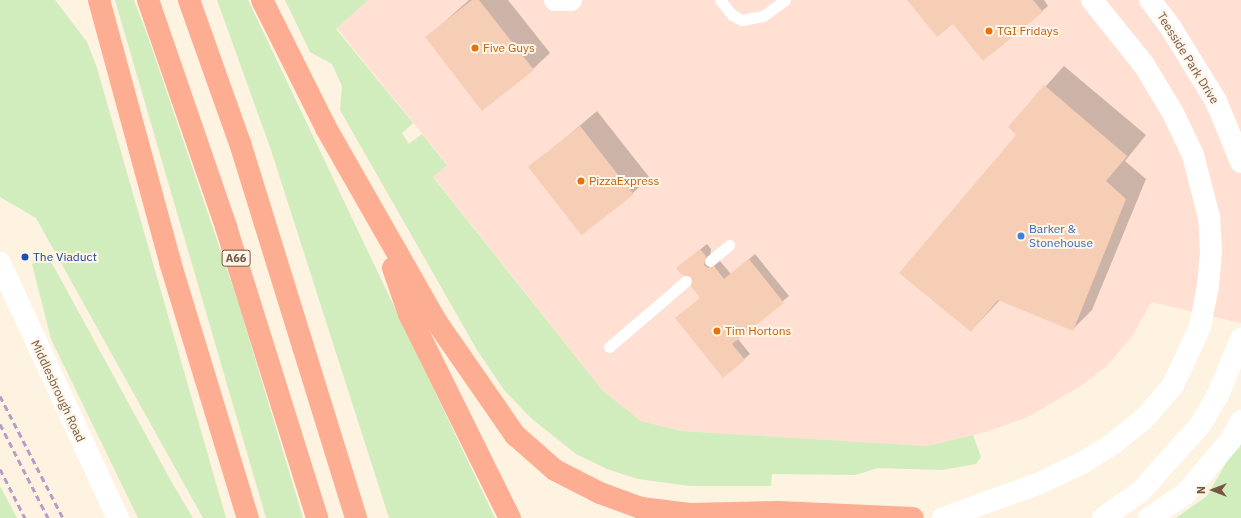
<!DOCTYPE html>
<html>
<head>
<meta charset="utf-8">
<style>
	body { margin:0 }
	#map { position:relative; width:1241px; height:518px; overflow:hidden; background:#fef2e0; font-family:"IBM Plex Sans",sans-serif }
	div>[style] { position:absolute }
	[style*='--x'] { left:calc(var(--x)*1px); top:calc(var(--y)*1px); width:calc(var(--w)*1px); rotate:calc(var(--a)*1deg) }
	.commercial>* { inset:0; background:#ffe0d3 }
	.green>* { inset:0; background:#d1ecbd }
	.shadow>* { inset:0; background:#0003 }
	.building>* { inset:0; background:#f5ceb5; transform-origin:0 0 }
	.lane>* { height:11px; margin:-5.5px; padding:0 5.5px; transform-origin:5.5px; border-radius:5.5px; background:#fff }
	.street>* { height:22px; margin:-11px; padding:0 11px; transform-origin:11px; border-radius:11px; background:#fff }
	.secondary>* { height:22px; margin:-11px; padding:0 11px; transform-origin:11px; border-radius:11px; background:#fff }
	.highway>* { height:22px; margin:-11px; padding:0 11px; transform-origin:11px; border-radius:11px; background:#fdad91 }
	.rail>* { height:3px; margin-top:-1.5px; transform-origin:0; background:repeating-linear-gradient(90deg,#b49ec7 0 6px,transparent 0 10px) }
	.dots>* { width:11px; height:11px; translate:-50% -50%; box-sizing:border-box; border:2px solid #fff6e8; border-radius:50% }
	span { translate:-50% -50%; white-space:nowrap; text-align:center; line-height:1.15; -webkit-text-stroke:4px #fff6e8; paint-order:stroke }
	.shield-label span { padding:1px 3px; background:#fff6e8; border:1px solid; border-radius:3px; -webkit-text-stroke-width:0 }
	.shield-label { font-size:11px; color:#765645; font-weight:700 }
	.food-label { font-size:12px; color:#c56008 }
	.left { translate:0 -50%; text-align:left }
	.street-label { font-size:12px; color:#765645 }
	.shop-label { font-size:12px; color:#366cbe }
	.transit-label { font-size:12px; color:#164399 }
	.north { position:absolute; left:1193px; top:470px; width:40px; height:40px; -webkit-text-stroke:3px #fff6e8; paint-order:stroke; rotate:270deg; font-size:11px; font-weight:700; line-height:16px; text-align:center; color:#765645 }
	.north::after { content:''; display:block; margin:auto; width:14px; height:18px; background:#765645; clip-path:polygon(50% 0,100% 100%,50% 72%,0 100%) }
</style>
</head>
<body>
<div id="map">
	<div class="commercial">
		<div style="clip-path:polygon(314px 0,1241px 0,1241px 323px,1151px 302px,1132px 336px,1107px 366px,1082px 385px,1028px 417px,986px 432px,927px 446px,682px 431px,641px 421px,603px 391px,433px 176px,447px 164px)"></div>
	</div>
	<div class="green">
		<div style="clip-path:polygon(0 0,55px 0,87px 42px,97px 68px,226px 518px,203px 518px,36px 218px,0 197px)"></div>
		<div style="clip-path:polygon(115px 0,134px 0,148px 37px,238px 302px,303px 518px,266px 518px)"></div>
		<div style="clip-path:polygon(217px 0,248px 0,495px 518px,389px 518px,271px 150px)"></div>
		<div style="clip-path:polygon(285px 0,368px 0,336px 29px,413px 123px,402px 133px,409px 144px,422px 134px,447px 165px,433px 177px,603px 391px,641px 421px,682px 431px,927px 446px,973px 435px,981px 457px,976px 464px,942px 470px,878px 468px,855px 475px,772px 474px,771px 486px,690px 486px,638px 479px,607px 469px,576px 454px,532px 419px,504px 390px,477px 350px,340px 110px,342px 86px,332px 64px,310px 52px)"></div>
		<div style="clip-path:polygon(48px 256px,171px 481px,193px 518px,138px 518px,51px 339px,32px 264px)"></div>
		<div style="clip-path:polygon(1241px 437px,1241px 518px,1176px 518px,1207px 496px)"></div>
		<div style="clip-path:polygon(0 486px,9px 503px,17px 518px,0 518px)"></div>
	</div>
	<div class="shadow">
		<div style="clip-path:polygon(469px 0,508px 0,550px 53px,533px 69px,426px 38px)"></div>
		<div style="clip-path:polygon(908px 0,1044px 0,1048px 6px,1042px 11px)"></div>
		<div style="clip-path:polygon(1064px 66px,1146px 135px,1125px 161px,1146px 179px,1092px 310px,1073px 329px,1000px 300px,971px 331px,1017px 134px,1009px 127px)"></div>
		<div style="clip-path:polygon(597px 111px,649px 177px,633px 193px,530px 168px)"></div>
		<div style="clip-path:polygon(707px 244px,711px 249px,710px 259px,714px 262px,720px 261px,731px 274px,755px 254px,789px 296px,738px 339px,750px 354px,723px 377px,701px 298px,693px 276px,683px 263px)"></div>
	</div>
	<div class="building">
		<div style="clip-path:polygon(472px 0,479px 0,534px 70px,482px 111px,425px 37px)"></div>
		<div style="clip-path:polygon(907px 0,1033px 0,1043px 12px,983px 61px,953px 24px,937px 37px)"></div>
		<div style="clip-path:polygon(1044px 85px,1127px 156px,1106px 181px,1126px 199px,1073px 331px,998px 300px,971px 332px,899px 273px,1016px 135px,1008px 127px)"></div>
		<div style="left:580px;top:126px;width:87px;height:66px;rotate:52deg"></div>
		<div style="clip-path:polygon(700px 249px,706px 256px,704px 265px,708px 268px,714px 266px,724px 279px,749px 259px,784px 303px,732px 344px,745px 360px,723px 378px,675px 318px,700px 298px,691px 286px,692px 277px,682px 275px,676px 268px)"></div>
	</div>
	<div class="lane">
		<div style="--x:720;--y:0;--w:19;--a:51"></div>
		<div style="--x:732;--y:15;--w:11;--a:27"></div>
		<div style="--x:742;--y:20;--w:21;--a:-11"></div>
		<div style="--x:763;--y:16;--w:27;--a:-36"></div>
		<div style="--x:710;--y:261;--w:25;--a:-40"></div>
		<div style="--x:609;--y:347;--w:101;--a:-40.6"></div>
	</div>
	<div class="street">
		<div style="--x:555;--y:0;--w:16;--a:0"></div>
		<div style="--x:1149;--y:518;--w:43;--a:-33.7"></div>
		<div style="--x:1185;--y:494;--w:70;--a:-49.7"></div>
		<div style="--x:1230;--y:441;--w:23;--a:-61"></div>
	</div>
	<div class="secondary">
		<div style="--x:1150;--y:0;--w:35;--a:53"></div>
		<div style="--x:1171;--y:28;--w:86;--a:58.3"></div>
		<div style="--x:1216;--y:101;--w:66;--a:67.7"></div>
		<div style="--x:0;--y:263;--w:281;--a:65.2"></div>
		<div style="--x:943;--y:518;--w:103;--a:-19.8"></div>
		<div style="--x:1040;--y:483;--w:47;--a:-25.5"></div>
		<div style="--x:1082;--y:463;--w:39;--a:-32"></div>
		<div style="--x:1115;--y:442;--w:38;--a:-39"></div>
		<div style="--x:1145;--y:418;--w:43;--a:-49.7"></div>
		<div style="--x:1173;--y:385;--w:64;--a:-65"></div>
		<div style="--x:1200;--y:327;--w:42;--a:-79"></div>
		<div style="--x:1208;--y:286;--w:34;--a:-85"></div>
		<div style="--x:1211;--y:252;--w:35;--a:-93"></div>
		<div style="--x:1209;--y:217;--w:64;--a:-104.5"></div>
		<div style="--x:1193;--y:155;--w:47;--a:-115.5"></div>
		<div style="--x:1173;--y:113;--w:56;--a:-121.1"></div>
		<div style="--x:1144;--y:65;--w:83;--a:-128.7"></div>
		<div style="--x:1103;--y:518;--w:47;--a:-35.4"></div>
		<div style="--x:1141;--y:491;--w:90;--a:-48.2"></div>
		<div style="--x:1201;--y:424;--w:34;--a:-60"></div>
		<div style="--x:1218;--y:395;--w:61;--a:-67.7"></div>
	</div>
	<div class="highway">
		<div style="--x:99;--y:0;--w:271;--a:74.8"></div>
		<div style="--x:170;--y:262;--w:268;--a:73.1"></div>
		<div style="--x:148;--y:0;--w:240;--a:71"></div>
		<div style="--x:226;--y:227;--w:305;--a:72.6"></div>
		<div style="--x:189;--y:0;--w:152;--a:70.4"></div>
		<div style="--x:240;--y:143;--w:393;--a:72.8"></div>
		<div style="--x:262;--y:0;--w:143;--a:63.4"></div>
		<div style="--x:326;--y:128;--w:222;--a:60.3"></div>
		<div style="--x:436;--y:321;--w:139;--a:55.3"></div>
		<div style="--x:515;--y:435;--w:53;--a:41.2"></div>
		<div style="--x:555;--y:470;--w:51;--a:27.1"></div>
		<div style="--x:600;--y:493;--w:44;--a:20.1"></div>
		<div style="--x:641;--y:508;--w:49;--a:7"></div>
		<div style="--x:690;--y:514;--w:89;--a:-1.3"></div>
		<div style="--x:779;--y:512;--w:134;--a:2.6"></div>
		<div style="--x:393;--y:268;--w:49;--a:70.8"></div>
		<div style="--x:409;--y:314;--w:228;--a:63.7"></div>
	</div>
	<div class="rail">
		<div style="--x:0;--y:396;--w:137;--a:62.7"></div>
		<div style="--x:0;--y:424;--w:106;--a:62.9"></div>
		<div style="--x:0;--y:469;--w:55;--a:63"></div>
	</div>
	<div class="dots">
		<div style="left:989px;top:31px;background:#e8710a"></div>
		<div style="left:475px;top:48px;background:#e8710a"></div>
		<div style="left:581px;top:181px;background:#e8710a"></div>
		<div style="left:1021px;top:236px;background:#3f7fe0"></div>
		<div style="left:25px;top:257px;background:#1a4fb4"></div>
		<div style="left:717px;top:331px;background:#e8710a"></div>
	</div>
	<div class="shield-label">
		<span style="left:236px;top:258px">A66</span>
	</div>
	<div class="food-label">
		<span class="left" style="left:997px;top:31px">TGI Fridays</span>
		<span class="left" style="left:483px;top:48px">Five Guys</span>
		<span class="left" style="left:589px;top:181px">PizzaExpress</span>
		<span class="left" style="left:725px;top:331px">Tim Hortons</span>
	</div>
	<div class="street-label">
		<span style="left:1188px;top:58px;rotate:58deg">Teesside Park Drive</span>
		<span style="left:58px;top:391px;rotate:65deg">Middlesbrough Road</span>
	</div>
	<div class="shop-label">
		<span class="left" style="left:1029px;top:236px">Barker &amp;<br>Stonehouse</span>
	</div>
	<div class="transit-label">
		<span class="left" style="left:33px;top:257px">The Viaduct</span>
	</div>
	<div class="north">N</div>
</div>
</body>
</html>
